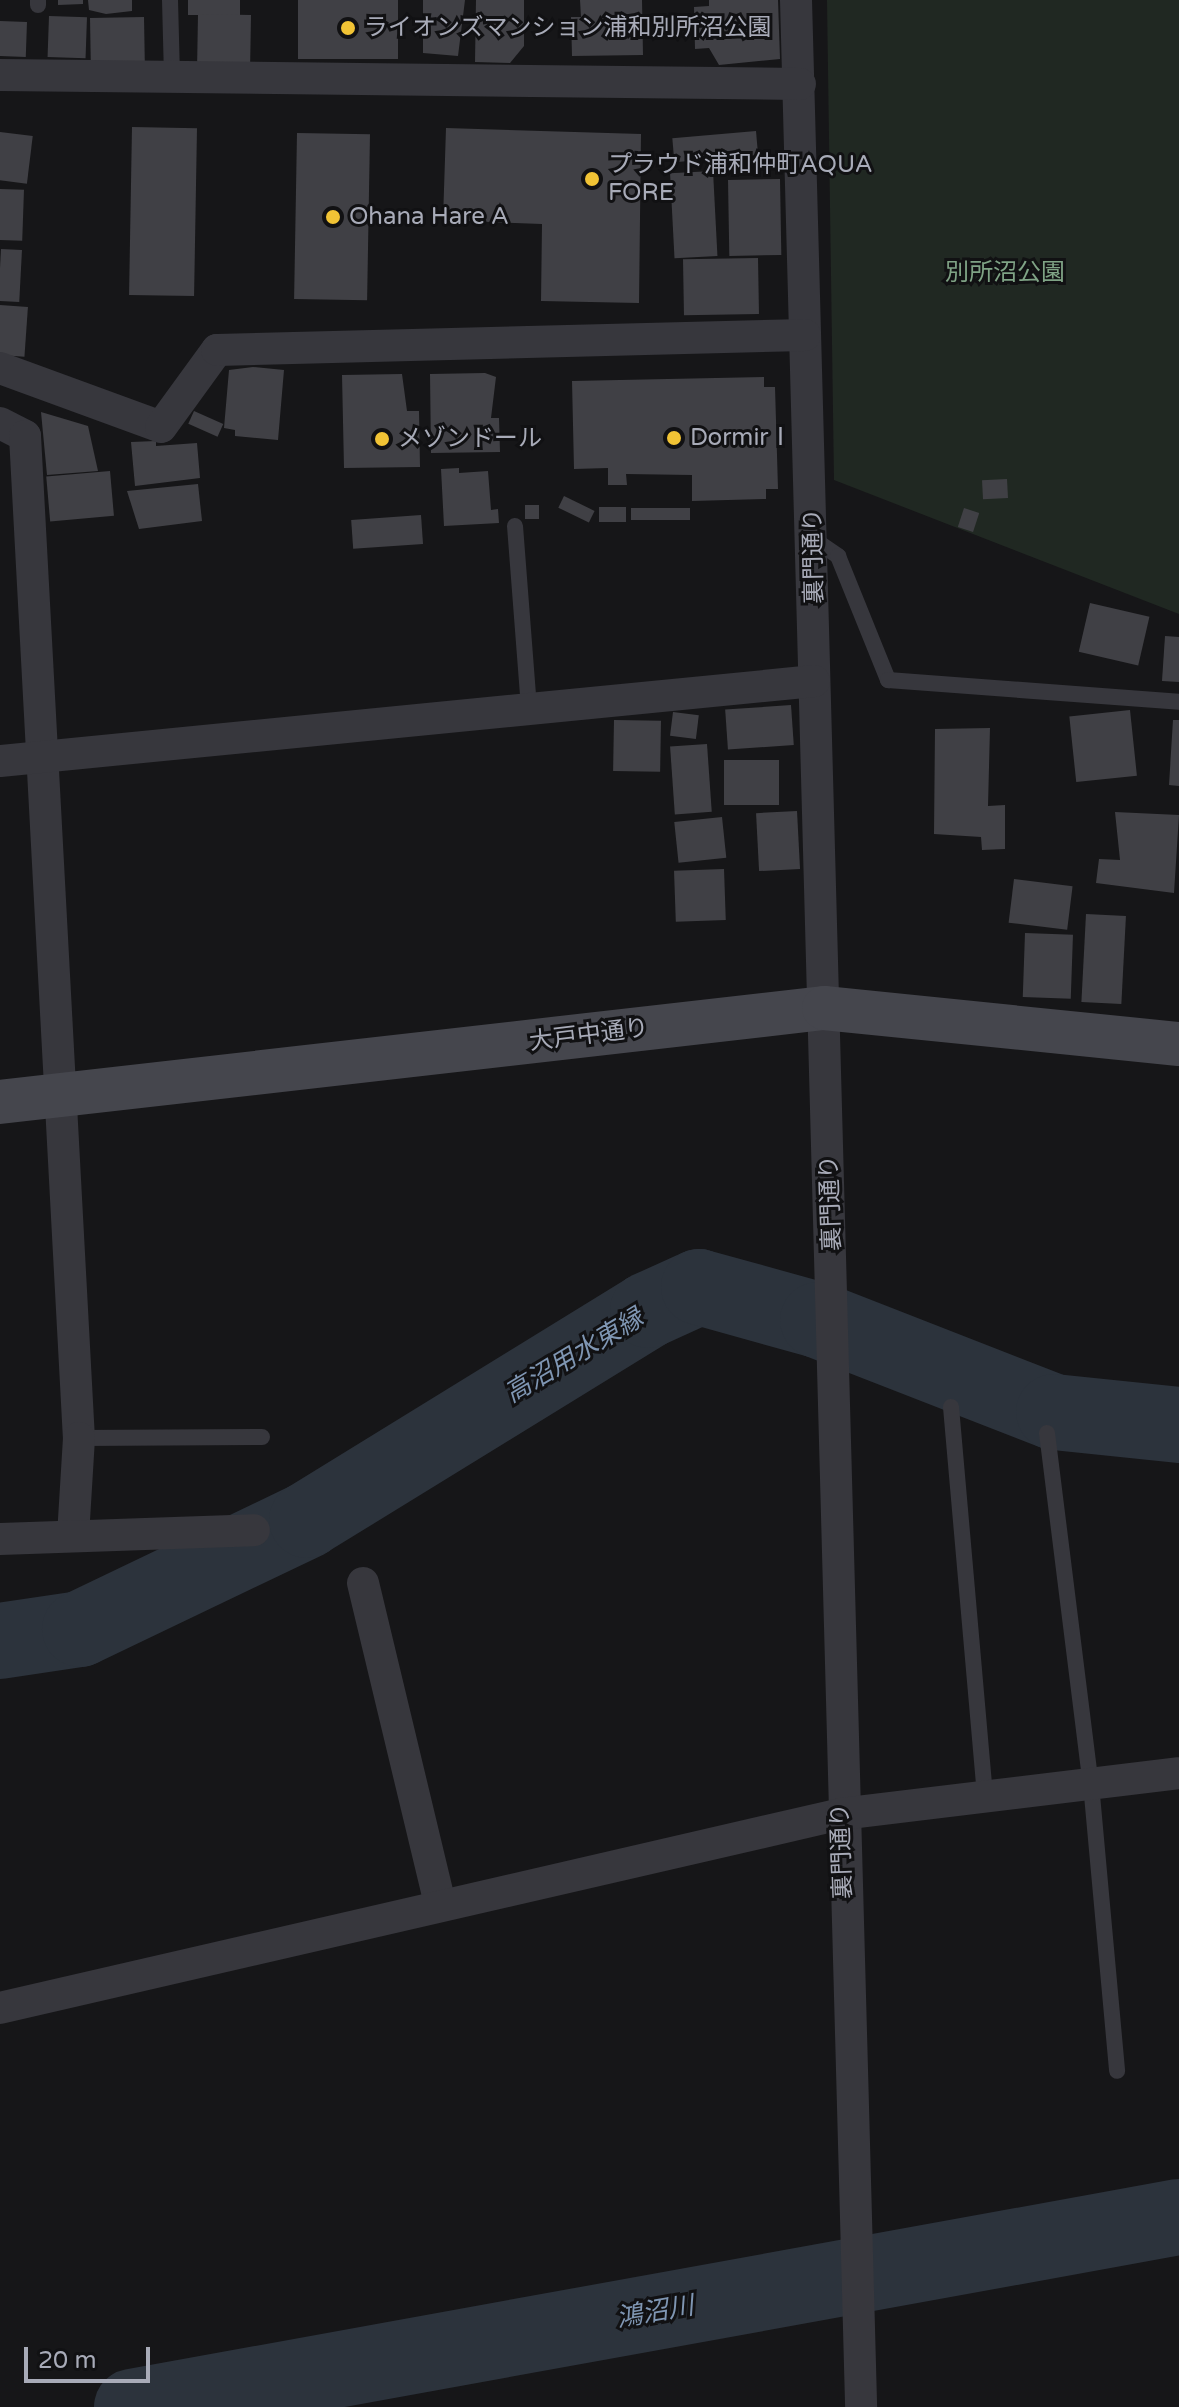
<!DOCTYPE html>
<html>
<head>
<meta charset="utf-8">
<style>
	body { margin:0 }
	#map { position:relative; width:1179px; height:2407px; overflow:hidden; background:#161618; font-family:"Varela Round","Noto Sans JP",sans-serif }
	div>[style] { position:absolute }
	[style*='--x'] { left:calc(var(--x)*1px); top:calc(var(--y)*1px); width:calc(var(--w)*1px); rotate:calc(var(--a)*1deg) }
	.green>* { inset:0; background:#202822 }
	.river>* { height:76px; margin:-38px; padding:0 38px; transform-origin:38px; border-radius:38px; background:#2c333c }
	.building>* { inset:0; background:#404045; transform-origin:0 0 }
	.lane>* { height:16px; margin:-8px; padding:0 8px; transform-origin:8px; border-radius:8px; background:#37373d }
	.street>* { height:32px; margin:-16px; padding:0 16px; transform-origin:16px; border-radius:16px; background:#37373d }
	.secondary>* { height:44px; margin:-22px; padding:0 22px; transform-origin:22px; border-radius:22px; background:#45464d }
	.dots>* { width:22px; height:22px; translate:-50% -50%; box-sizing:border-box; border:4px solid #111113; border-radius:50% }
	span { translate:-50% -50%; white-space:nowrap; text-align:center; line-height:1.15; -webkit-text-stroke:6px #111113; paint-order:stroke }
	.poi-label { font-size:24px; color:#a8abb8 }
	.left { translate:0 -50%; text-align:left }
	.park-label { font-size:24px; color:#7fa385 }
	.street-label { font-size:24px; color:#a8abb8 }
	.water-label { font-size:26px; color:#7f96b3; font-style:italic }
	.scale { position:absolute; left:24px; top:2347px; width:126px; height:36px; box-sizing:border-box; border:4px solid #a8abb8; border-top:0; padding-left:10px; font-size:24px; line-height:28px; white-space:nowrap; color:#a8abb8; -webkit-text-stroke:6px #111113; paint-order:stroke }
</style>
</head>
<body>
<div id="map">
	<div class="green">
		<div style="clip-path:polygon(827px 0,1179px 0,1179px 614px,834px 480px)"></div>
	</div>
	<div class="river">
		<div style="--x:0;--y:1641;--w:81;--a:-8.5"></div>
		<div style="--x:80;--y:1629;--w:252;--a:-25.6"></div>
		<div style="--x:307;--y:1520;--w:400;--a:-31.6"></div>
		<div style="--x:648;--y:1310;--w:56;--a:-24.3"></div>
		<div style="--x:699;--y:1287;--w:123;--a:15.5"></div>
		<div style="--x:818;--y:1320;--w:253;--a:21.3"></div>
		<div style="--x:1054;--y:1412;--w:126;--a:5.9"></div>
		<div style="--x:132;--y:2407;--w:1064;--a:-10.29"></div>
	</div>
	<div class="building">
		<div style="clip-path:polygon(58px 0,83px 0,83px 4px,58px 5px)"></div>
		<div style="clip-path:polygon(88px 0,132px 0,132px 11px,106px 14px,89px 10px)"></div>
		<div style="left:188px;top:0;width:52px;height:15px"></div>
		<div style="left:298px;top:0;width:100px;height:59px"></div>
		<div style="clip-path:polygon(423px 0,465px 0,458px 56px,423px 53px)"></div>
		<div style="clip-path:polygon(476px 0,524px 0,524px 46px,510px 63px,475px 62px)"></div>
		<div style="clip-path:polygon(580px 0,642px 0,643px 55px,572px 56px,571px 17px,581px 17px)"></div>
		<div style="clip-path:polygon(709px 0,778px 0,780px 59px,719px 65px,709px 48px,695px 49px,694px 7px,709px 6px)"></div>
		<div style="left:251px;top:15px;width:48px;height:53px;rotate:91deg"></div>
		<div style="left:49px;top:16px;width:38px;height:41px;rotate:2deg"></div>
		<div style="left:144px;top:17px;width:44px;height:54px;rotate:89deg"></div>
		<div style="left:0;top:21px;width:27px;height:35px;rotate:2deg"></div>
		<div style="left:132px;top:127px;width:65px;height:168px;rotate:1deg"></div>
		<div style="clip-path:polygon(446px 128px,641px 134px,639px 303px,541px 301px,542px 224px,443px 220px)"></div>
		<div style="left:756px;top:131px;width:24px;height:84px;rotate:85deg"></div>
		<div style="left:0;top:132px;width:33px;height:48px;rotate:7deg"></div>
		<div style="left:297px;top:133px;width:73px;height:166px;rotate:1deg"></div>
		<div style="left:713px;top:171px;width:85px;height:43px;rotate:87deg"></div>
		<div style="left:780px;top:179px;width:76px;height:52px;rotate:89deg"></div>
		<div style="left:0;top:189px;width:24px;height:51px;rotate:2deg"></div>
		<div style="left:1px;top:249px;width:21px;height:52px;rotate:3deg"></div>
		<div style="left:758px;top:258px;width:56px;height:75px;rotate:89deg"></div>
		<div style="left:0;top:305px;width:28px;height:50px;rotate:4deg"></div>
		<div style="clip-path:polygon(253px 367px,284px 370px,278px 440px,235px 436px,235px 430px,224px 428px,229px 370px)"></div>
		<div style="clip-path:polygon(485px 373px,496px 377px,491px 418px,499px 418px,500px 452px,431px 453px,430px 374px)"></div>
		<div style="clip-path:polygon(402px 374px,407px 411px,419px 411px,420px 467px,344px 468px,342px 375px)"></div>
		<div style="clip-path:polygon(764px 377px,764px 387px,775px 387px,778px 489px,766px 489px,766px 499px,692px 501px,692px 475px,626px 474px,627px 485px,608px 485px,608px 468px,574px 469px,572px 381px)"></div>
		<div style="left:194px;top:411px;width:32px;height:14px;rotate:24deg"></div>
		<div style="clip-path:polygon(41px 412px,88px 426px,98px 471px,47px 475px)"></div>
		<div style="clip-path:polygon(156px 441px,156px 446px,197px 443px,200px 478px,135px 486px,131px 442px)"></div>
		<div style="clip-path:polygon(459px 468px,459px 473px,488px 471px,491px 510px,498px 509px,499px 523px,444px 526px,441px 469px)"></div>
		<div style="left:110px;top:471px;width:45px;height:64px;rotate:85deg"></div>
		<div style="left:1007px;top:479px;width:19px;height:25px;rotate:87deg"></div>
		<div style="clip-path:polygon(198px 484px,202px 521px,139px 529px,127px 491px)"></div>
		<div style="left:564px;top:496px;width:34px;height:13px;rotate:26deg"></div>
		<div style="left:525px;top:505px;width:14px;height:14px"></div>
		<div style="left:626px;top:507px;width:15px;height:27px;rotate:90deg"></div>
		<div style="left:690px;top:508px;width:12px;height:59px;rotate:90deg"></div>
		<div style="left:964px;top:508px;width:16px;height:20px;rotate:18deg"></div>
		<div style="left:421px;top:515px;width:29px;height:70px;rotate:86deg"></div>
		<div style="left:1090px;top:603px;width:61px;height:50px;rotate:13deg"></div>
		<div style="clip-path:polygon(1165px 636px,1179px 637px,1179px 682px,1162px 681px)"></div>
		<div style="left:791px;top:705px;width:40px;height:66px;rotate:86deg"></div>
		<div style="left:1130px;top:710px;width:66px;height:61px;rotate:84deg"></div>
		<div style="left:673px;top:712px;width:26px;height:24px;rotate:7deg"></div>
		<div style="left:614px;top:720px;width:47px;height:51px;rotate:1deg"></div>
		<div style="clip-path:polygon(1173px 720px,1179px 720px,1179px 786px,1169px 785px)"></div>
		<div style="clip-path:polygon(990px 728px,988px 806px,1005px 805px,1005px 849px,982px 850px,981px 837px,934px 834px,935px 729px)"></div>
		<div style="left:707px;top:744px;width:68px;height:37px;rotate:86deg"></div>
		<div style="left:779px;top:760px;width:45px;height:55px;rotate:90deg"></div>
		<div style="left:797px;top:811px;width:58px;height:41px;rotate:87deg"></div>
		<div style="clip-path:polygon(1115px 812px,1179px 815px,1174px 893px,1096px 883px,1099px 859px,1120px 860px)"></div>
		<div style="left:722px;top:817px;width:41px;height:48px;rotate:84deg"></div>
		<div style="left:724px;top:869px;width:51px;height:50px;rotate:88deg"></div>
		<div style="left:1014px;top:879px;width:59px;height:44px;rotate:7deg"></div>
		<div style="left:1086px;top:914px;width:40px;height:88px;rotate:3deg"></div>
		<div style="left:1025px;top:933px;width:48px;height:64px;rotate:2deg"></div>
	</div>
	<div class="lane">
		<div style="--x:38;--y:0;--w:5;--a:90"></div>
		<div style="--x:170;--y:0;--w:76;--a:88.5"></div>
		<div style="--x:515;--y:526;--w:185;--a:85.6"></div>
		<div style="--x:816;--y:541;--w:27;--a:34"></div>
		<div style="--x:838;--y:556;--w:134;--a:68"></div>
		<div style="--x:888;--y:680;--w:292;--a:4.3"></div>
		<div style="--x:951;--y:1407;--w:391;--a:85"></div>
		<div style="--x:1047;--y:1433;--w:354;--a:82.9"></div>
		<div style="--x:1091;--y:1784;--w:288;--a:84.8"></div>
		<div style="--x:79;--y:1438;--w:183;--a:-0.3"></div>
	</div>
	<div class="street">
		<div style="--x:796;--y:0;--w:2408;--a:88.45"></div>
		<div style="--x:0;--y:75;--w:800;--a:0.64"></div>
		<div style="--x:0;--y:368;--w:171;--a:20.1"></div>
		<div style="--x:161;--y:427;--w:95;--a:-54"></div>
		<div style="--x:217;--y:350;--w:588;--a:-1.46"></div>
		<div style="--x:0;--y:423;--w:28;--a:27"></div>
		<div style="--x:25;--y:436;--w:1003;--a:86.92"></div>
		<div style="--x:79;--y:1438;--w:98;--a:93.5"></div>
		<div style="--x:0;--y:761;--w:818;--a:-5.61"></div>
		<div style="--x:0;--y:1539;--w:254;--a:-2"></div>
		<div style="--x:363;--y:1583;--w:330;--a:76.5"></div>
		<div style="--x:0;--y:2008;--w:863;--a:-12.99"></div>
		<div style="--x:841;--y:1814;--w:340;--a:-6.9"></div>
	</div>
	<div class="secondary">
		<div style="--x:0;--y:1102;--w:829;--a:-6.51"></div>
		<div style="--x:824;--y:1008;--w:357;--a:5.8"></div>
	</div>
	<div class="dots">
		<div style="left:348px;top:28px;background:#f1c335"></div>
		<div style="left:592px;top:179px;background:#f1c335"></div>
		<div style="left:333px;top:217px;background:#f1c335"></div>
		<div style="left:674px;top:438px;background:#f1c335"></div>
		<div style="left:382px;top:439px;background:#f1c335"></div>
	</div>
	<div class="poi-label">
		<span class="left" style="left:364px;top:28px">ライオンズマンション浦和別所沼公園</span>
		<span class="left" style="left:608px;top:179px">プラウド浦和仲町AQUA<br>FORE</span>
		<span class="left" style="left:349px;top:217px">Ohana Hare A</span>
		<span class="left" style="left:690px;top:438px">DormirⅠ</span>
		<span class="left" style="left:398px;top:439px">メゾンドール</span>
	</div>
	<div class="park-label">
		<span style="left:1005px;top:273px">別所沼公園</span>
	</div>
	<div class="street-label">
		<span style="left:814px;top:556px;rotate:-91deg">裏門通り</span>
		<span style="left:589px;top:1035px;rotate:-7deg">大戸中通り</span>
		<span style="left:831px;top:1203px;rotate:-92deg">裏門通り</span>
		<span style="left:842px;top:1851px;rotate:-92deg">裏門通り</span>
	</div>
	<div class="water-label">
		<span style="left:574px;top:1356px;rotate:-31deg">高沼用水東縁</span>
		<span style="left:655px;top:2312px;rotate:-10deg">鴻沼川</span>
	</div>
	<div class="scale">20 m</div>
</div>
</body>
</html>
